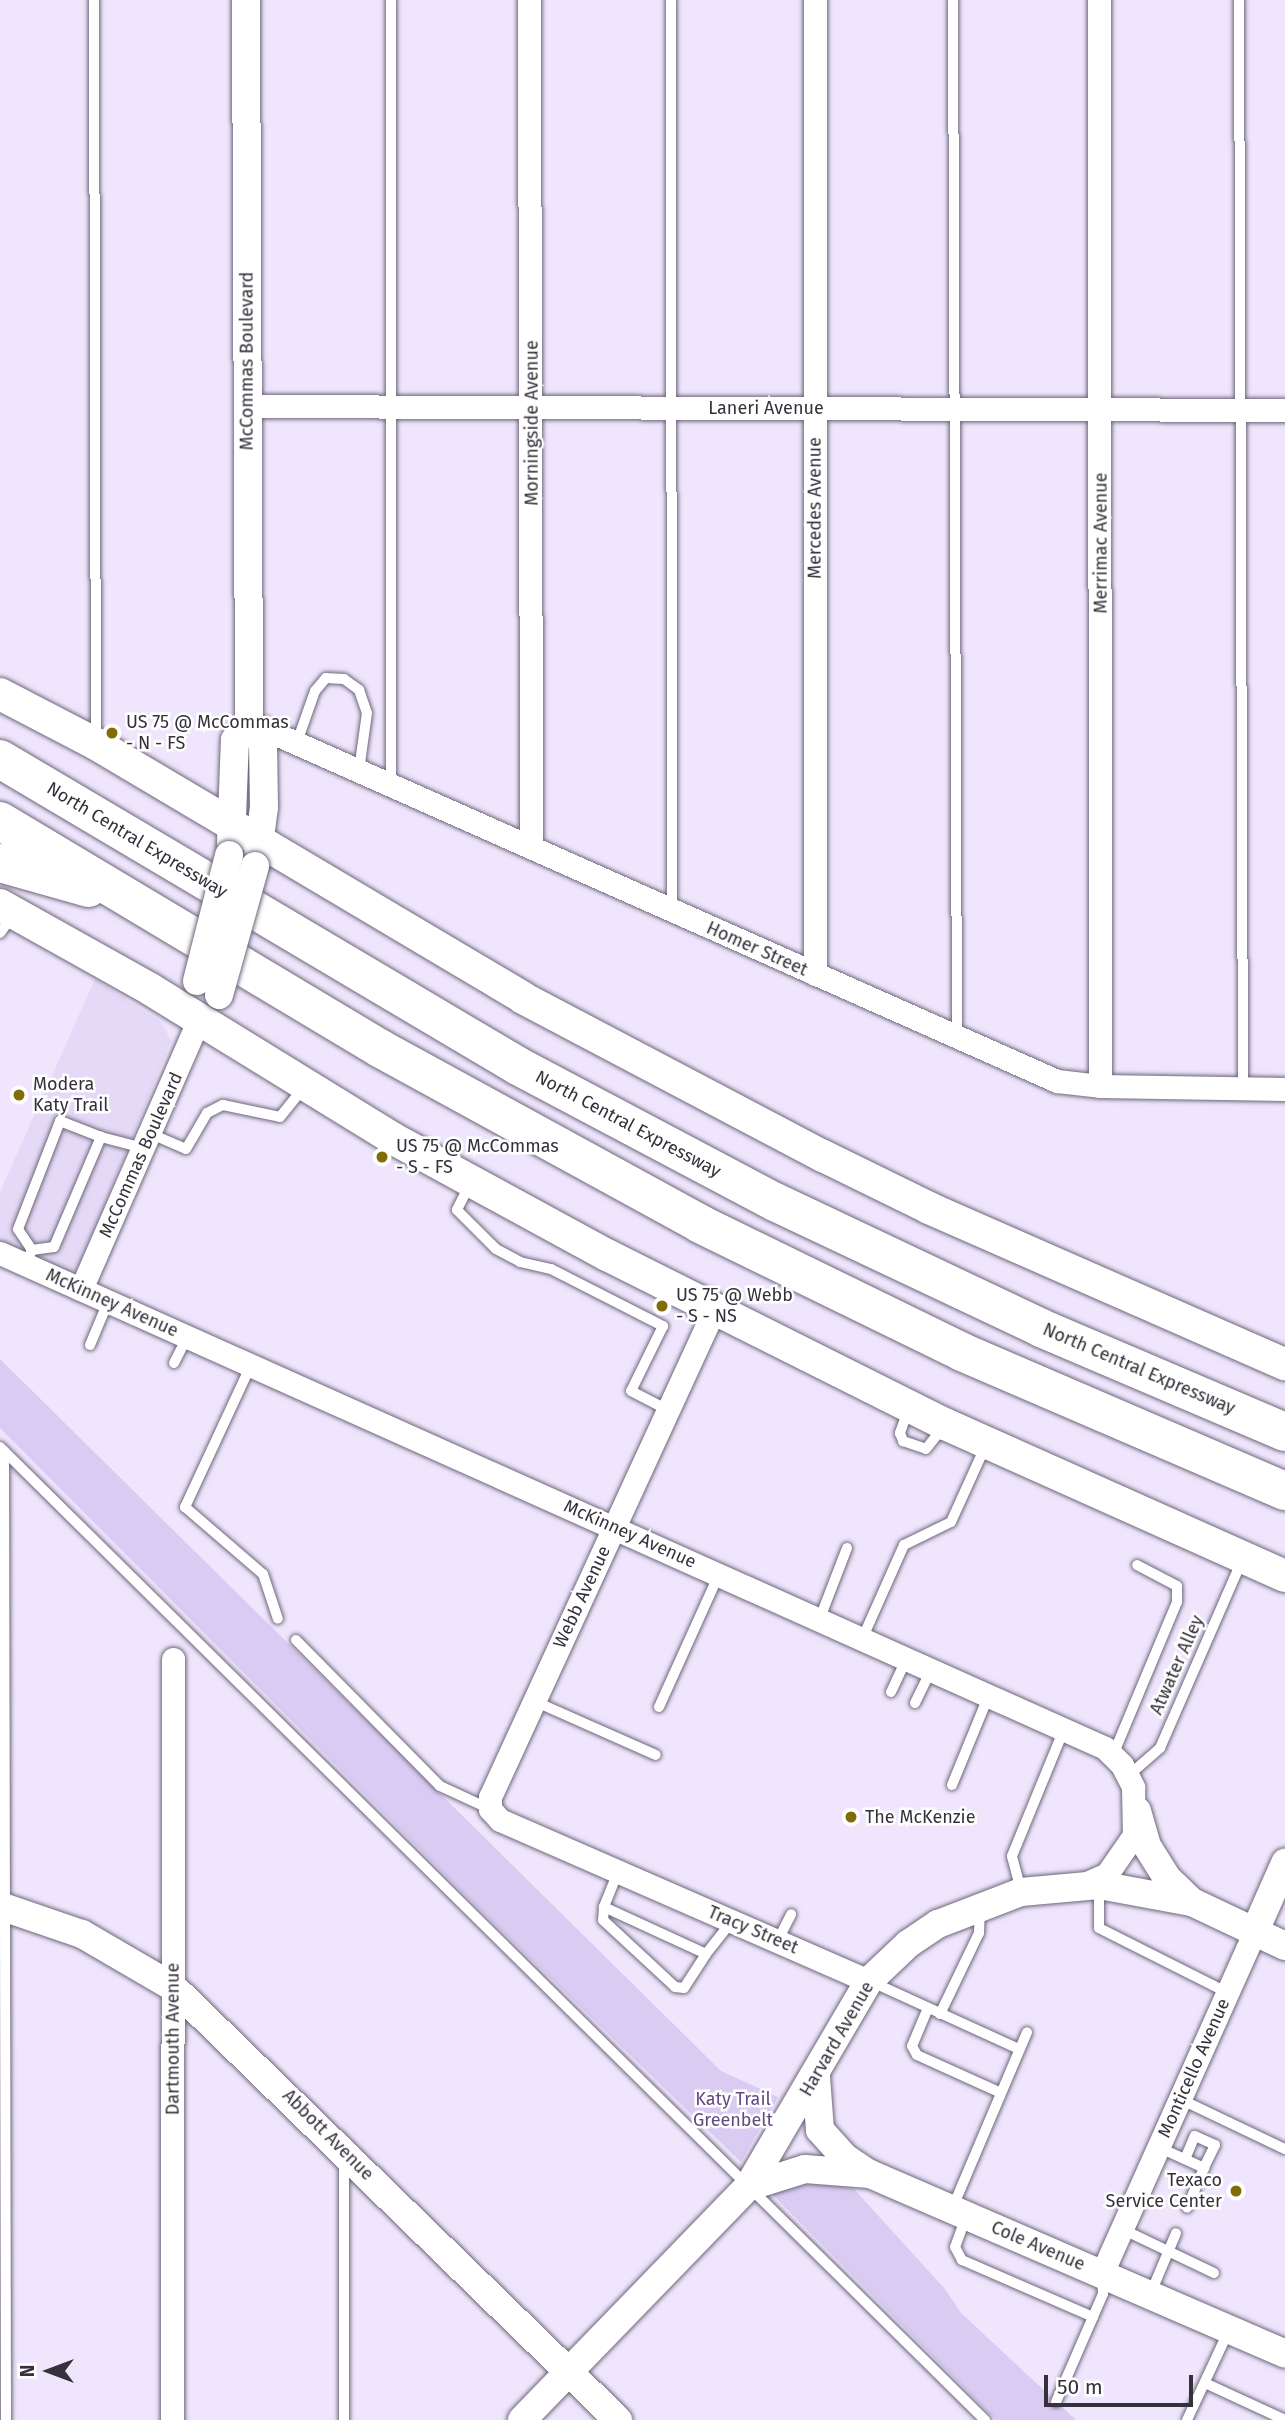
<!DOCTYPE html>
<html>
<head>
<meta charset="utf-8">
<style>
	body { margin:0 }
	#map { position:relative; width:1285px; height:2420px; overflow:hidden; background:#efe6fd; font-family:"Fira Sans",sans-serif }
	div>[style] { position:absolute }
	[style*='--x'] { left:calc(var(--x)*1px); top:calc(var(--y)*1px); width:calc(var(--w)*1px); rotate:calc(var(--a)*1deg) }
	.built>* { inset:0; background:#e4d9f6 }
	.green>* { inset:0; background:#d9cbf2 }
	.roads { filter:drop-shadow(0 0 2px #6e677a) drop-shadow(0 0 2px #6e677a) }
	.service>* { height:10px; margin:-5px; padding:0 5px; transform-origin:5px; border-radius:5px; background:#fff }
	.minor>* { height:23px; margin:-11.5px; padding:0 11.5px; transform-origin:11.5px; border-radius:11.5px; background:#fff }
	.tertiary>* { height:28px; margin:-14px; padding:0 14px; transform-origin:14px; border-radius:14px; background:#fff }
	.secondary>* { height:32px; margin:-16px; padding:0 16px; transform-origin:16px; border-radius:16px; background:#fff }
	.motorway>* { height:38px; margin:-19px; padding:0 19px; transform-origin:19px; border-radius:19px; background:#fff }
	.bridges { filter:drop-shadow(0 0 2px #6e677a) drop-shadow(0 0 2px #6e677a) }
	.tertiary-bridge>* { height:28px; margin:-14px; padding:0 14px; transform-origin:14px; border-radius:14px; background:#fff }
	.dots>* { width:19px; height:19px; translate:-50% -50%; box-sizing:border-box; border:4px solid #fff; border-radius:50% }
	span { translate:-50% -50%; white-space:nowrap; text-align:center; line-height:1.15; -webkit-text-stroke:5px #fff; paint-order:stroke }
	.street-label { font-size:18px; color:#34313a }
	.poi-label { font-size:18px; color:#34313a }
	.left { translate:0 -50%; text-align:left }
	.right { translate:-100% -50%; text-align:right }
	.park-label { font-size:18px; color:#614981 }
	.north { position:absolute; left:14px; top:2336px; width:70px; height:70px; -webkit-text-stroke:5px #fff; paint-order:stroke; rotate:270deg; font-size:19px; font-weight:700; line-height:28px; text-align:center; color:#34313a }
	.north::after { content:''; display:block; margin:auto; width:24px; height:32px; background:#34313a; clip-path:polygon(50% 0,100% 100%,50% 72%,0 100%) }
	.scale { position:absolute; left:1044px; top:2375px; width:149px; height:32px; box-sizing:border-box; border:4px solid #34313a; border-top:0; padding-left:9px; font-size:21px; line-height:24px; white-space:nowrap; color:#34313a; -webkit-text-stroke:5px #fff; paint-order:stroke }
</style>
</head>
<body>
<div id="map">
	<div class="built">
		<div style="clip-path:polygon(95px 979px,161px 1022px,171px 1041px,81px 1264px,72px 1273px,0 1242px,0 1192px)"></div>
	</div>
	<div class="green">
		<div style="clip-path:polygon(0 1359px,721px 2071px,778px 2097px,741px 2162px,483px 1913px,0 1428px)"></div>
		<div style="clip-path:polygon(824px 2179px,854px 2189px,945px 2289px,961px 2313px,1076px 2420px,996px 2420px,771px 2193px)"></div>
	</div>
	<div class="roads">
		<div class="service">
			<div style="--x:94;--y:0;--w:741;--a:89.85"></div>
			<div style="--x:391;--y:0;--w:785;--a:90"></div>
			<div style="--x:671;--y:0;--w:911;--a:89.94"></div>
			<div style="--x:953;--y:0;--w:1034;--a:89.78"></div>
			<div style="--x:1239;--y:0;--w:1088;--a:89.79"></div>
			<div style="--x:297;--y:742;--w:54;--a:-70.6"></div>
			<div style="--x:315;--y:691;--w:17;--a:-50"></div>
			<div style="--x:326;--y:678;--w:18;--a:3"></div>
			<div style="--x:344;--y:679;--w:19;--a:36"></div>
			<div style="--x:359;--y:690;--w:24;--a:71"></div>
			<div style="--x:367;--y:713;--w:58;--a:98"></div>
			<div style="--x:0;--y:933;--w:22;--a:-54"></div>
			<div style="--x:149;--y:1133;--w:40;--a:23.4"></div>
			<div style="--x:186;--y:1149;--w:42;--a:-59.7"></div>
			<div style="--x:207;--y:1113;--w:18;--a:-27"></div>
			<div style="--x:223;--y:1105;--w:58;--a:11.9"></div>
			<div style="--x:280;--y:1117;--w:38;--a:-51"></div>
			<div style="--x:471;--y:1182;--w:31;--a:117"></div>
			<div style="--x:457;--y:1210;--w:55;--a:45"></div>
			<div style="--x:496;--y:1249;--w:27;--a:28"></div>
			<div style="--x:520;--y:1262;--w:32;--a:13"></div>
			<div style="--x:551;--y:1269;--w:126;--a:27"></div>
			<div style="--x:663;--y:1326;--w:72;--a:116.2"></div>
			<div style="--x:631;--y:1391;--w:42;--a:27.2"></div>
			<div style="--x:32;--y:1250;--w:25;--a:-124"></div>
			<div style="--x:18;--y:1229;--w:116;--a:-68.7"></div>
			<div style="--x:60;--y:1121;--w:44;--a:21.3"></div>
			<div style="--x:25;--y:1264;--w:16;--a:-63"></div>
			<div style="--x:32;--y:1250;--w:22;--a:-8"></div>
			<div style="--x:54;--y:1247;--w:120;--a:-66.9"></div>
			<div style="--x:101;--y:1137;--w:43;--a:14.7"></div>
			<div style="--x:90;--y:1345;--w:47;--a:-67.3"></div>
			<div style="--x:174;--y:1363;--w:29;--a:-63"></div>
			<div style="--x:251;--y:1365;--w:157;--a:114.9"></div>
			<div style="--x:185;--y:1507;--w:103;--a:40.7"></div>
			<div style="--x:263;--y:1574;--w:47;--a:71.6"></div>
			<div style="--x:909;--y:1408;--w:27;--a:110"></div>
			<div style="--x:900;--y:1433;--w:9;--a:69"></div>
			<div style="--x:903;--y:1441;--w:24;--a:19"></div>
			<div style="--x:926;--y:1449;--w:28;--a:-52"></div>
			<div style="--x:0;--y:1447;--w:1385;--a:44.65"></div>
			<div style="--x:4;--y:1451;--w:969;--a:89.88"></div>
			<div style="--x:820;--y:1618;--w:75;--a:-68.9"></div>
			<div style="--x:863;--y:1637;--w:101;--a:-66"></div>
			<div style="--x:904;--y:1545;--w:52;--a:-26.1"></div>
			<div style="--x:951;--y:1522;--w:85;--a:-65.6"></div>
			<div style="--x:296;--y:1640;--w:205;--a:45.4"></div>
			<div style="--x:440;--y:1786;--w:55;--a:24.7"></div>
			<div style="--x:891;--y:1692;--w:38;--a:-65"></div>
			<div style="--x:534;--y:1701;--w:133;--a:23.9"></div>
			<div style="--x:915;--y:1703;--w:39;--a:-64"></div>
			<div style="--x:659;--y:1707;--w:146;--a:-65.7"></div>
			<div style="--x:1113;--y:1755;--w:166;--a:-67.3"></div>
			<div style="--x:1177;--y:1602;--w:16;--a:-90"></div>
			<div style="--x:1177;--y:1586;--w:45;--a:-152.3"></div>
			<div style="--x:1128;--y:1776;--w:43;--a:-41.2"></div>
			<div style="--x:1160;--y:1748;--w:205;--a:-66.4"></div>
			<div style="--x:952;--y:1785;--w:97;--a:-67.7"></div>
			<div style="--x:618;--y:1872;--w:38;--a:112"></div>
			<div style="--x:604;--y:1907;--w:112;--a:24.7"></div>
			<div style="--x:706;--y:1954;--w:42;--a:-51.8"></div>
			<div style="--x:1099;--y:1886;--w:42;--a:90"></div>
			<div style="--x:1099;--y:1928;--w:144;--a:26.7"></div>
			<div style="--x:1021;--y:1890;--w:35;--a:-105"></div>
			<div style="--x:1012;--y:1856;--w:137;--a:-67.7"></div>
			<div style="--x:604;--y:1907;--w:13;--a:94"></div>
			<div style="--x:603;--y:1920;--w:98;--a:42.9"></div>
			<div style="--x:675;--y:1987;--w:9;--a:6"></div>
			<div style="--x:684;--y:1988;--w:40;--a:-57.1"></div>
			<div style="--x:778;--y:1940;--w:29;--a:-63"></div>
			<div style="--x:872;--y:1982;--w:162;--a:24.5"></div>
			<div style="--x:928;--y:2008;--w:41;--a:112.8"></div>
			<div style="--x:912;--y:2046;--w:10;--a:61"></div>
			<div style="--x:917;--y:2055;--w:92;--a:24.3"></div>
			<div style="--x:940;--y:2014;--w:90;--a:-64.3"></div>
			<div style="--x:979;--y:1933;--w:23;--a:-88"></div>
			<div style="--x:1180;--y:2099;--w:116;--a:25.5"></div>
			<div style="--x:1158;--y:2147;--w:51;--a:24.5"></div>
			<div style="--x:1204;--y:2168;--w:43;--a:113"></div>
			<div style="--x:1185;--y:2159;--w:25;--a:-67"></div>
			<div style="--x:1195;--y:2136;--w:22;--a:24"></div>
			<div style="--x:1215;--y:2145;--w:25;--a:116"></div>
			<div style="--x:952;--y:2209;--w:192;--a:-67"></div>
			<div style="--x:966;--y:2217;--w:32;--a:110"></div>
			<div style="--x:955;--y:2247;--w:15;--a:62"></div>
			<div style="--x:962;--y:2260;--w:143;--a:23.5"></div>
			<div style="--x:1122;--y:2229;--w:102;--a:25.6"></div>
			<div style="--x:1150;--y:2295;--w:67;--a:-67.2"></div>
			<div style="--x:1205;--y:2383;--w:88;--a:24.8"></div>
			<div style="--x:1056;--y:2402;--w:118;--a:-66.5"></div>
			<div style="--x:1103;--y:2294;--w:18;--a:-93"></div>
			<div style="--x:344;--y:2420;--w:260;--a:-90"></div>
			<div style="--x:1187;--y:2420;--w:99;--a:-65"></div>
		</div>
		<div class="minor">
			<div style="--x:529;--y:0;--w:847;--a:89.86"></div>
			<div style="--x:1099;--y:0;--w:1086;--a:89.95"></div>
			<div style="--x:247;--y:406;--w:1038;--a:0.22"></div>
			<div style="--x:249;--y:722;--w:884;--a:23.96"></div>
			<div style="--x:1057;--y:1081;--w:43;--a:6.6"></div>
			<div style="--x:1100;--y:1086;--w:185;--a:0.9"></div>
			<div style="--x:815;--y:974;--w:974;--a:-90"></div>
			<div style="--x:0;--y:1253;--w:1211;--a:24.13"></div>
			<div style="--x:1105;--y:1748;--w:24;--a:45"></div>
			<div style="--x:1122;--y:1765;--w:25;--a:63"></div>
			<div style="--x:1133;--y:1787;--w:48;--a:88.8"></div>
			<div style="--x:1134;--y:1835;--w:47;--a:124.7"></div>
			<div style="--x:1107;--y:1874;--w:24;--a:156"></div>
			<div style="--x:81;--y:1289;--w:295;--a:-66.4"></div>
			<div style="--x:714;--y:1310;--w:536;--a:114.7"></div>
			<div style="--x:490;--y:1797;--w:12;--a:90"></div>
			<div style="--x:490;--y:1809;--w:15;--a:48"></div>
			<div style="--x:500;--y:1820;--w:403;--a:23.6"></div>
			<div style="--x:1102;--y:2273;--w:372;--a:-65.9"></div>
			<div style="--x:172;--y:2420;--w:761;--a:-89.92"></div>
		</div>
		<div class="tertiary">
			<div style="--x:246;--y:0;--w:722;--a:89.76"></div>
			<div style="--x:249;--y:722;--w:26;--a:58"></div>
			<div style="--x:263;--y:744;--w:63;--a:89.1"></div>
			<div style="--x:264;--y:807;--w:53;--a:97.5"></div>
			<div style="--x:231;--y:843;--w:103;--a:-87.8"></div>
			<div style="--x:235;--y:740;--w:23;--a:-52"></div>
			<div style="--x:1137;--y:1811;--w:36;--a:74"></div>
			<div style="--x:1147;--y:1846;--w:36;--a:58"></div>
			<div style="--x:1166;--y:1877;--w:36;--a:44"></div>
			<div style="--x:0;--y:1906;--w:87;--a:18.9"></div>
			<div style="--x:82;--y:1934;--w:105;--a:30.2"></div>
			<div style="--x:173;--y:1987;--w:621;--a:44.22"></div>
			<div style="--x:1254;--y:1933;--w:77;--a:-66.1"></div>
			<div style="--x:816;--y:2077;--w:53;--a:85.7"></div>
			<div style="--x:820;--y:2130;--w:36;--a:48"></div>
			<div style="--x:844;--y:2157;--w:27;--a:34"></div>
			<div style="--x:748;--y:2187;--w:60;--a:-17.5"></div>
			<div style="--x:805;--y:2169;--w:65;--a:4.4"></div>
			<div style="--x:870;--y:2174;--w:452;--a:23.4"></div>
			<div style="--x:522;--y:2420;--w:325;--a:-45.9"></div>
			<div style="--x:748;--y:2187;--w:239;--a:-59.6"></div>
			<div style="--x:869;--y:1981;--w:54;--a:-43.5"></div>
			<div style="--x:908;--y:1944;--w:36;--a:-34"></div>
			<div style="--x:938;--y:1924;--w:89;--a:-21.1"></div>
			<div style="--x:1021;--y:1892;--w:78;--a:-5.1"></div>
			<div style="--x:1099;--y:1885;--w:95;--a:10.4"></div>
			<div style="--x:1192;--y:1902;--w:103;--a:25.3"></div>
		</div>
		<div class="secondary">
			<div style="--x:0;--y:694;--w:108;--a:27.5"></div>
			<div style="--x:96;--y:744;--w:497;--a:30.7"></div>
			<div style="--x:523;--y:998;--w:339;--a:27.8"></div>
			<div style="--x:823;--y:1156;--w:118;--a:26.1"></div>
			<div style="--x:929;--y:1208;--w:389;--a:23.7"></div>
			<div style="--x:0;--y:905;--w:172;--a:29.2"></div>
			<div style="--x:150;--y:989;--w:284;--a:31.6"></div>
			<div style="--x:392;--y:1138;--w:245;--a:28.6"></div>
			<div style="--x:607;--y:1255;--w:378;--a:26.6"></div>
			<div style="--x:945;--y:1424;--w:372;--a:24.1"></div>
		</div>
		<div class="motorway">
			<div style="--x:0;--y:759;--w:602;--a:30.65"></div>
			<div style="--x:518;--y:1066;--w:291;--a:27.9"></div>
			<div style="--x:775;--y:1202;--w:294;--a:25.3"></div>
			<div style="--x:1041;--y:1328;--w:265;--a:23.1"></div>
			<div style="--x:0;--y:821;--w:444;--a:30.9"></div>
			<div style="--x:381;--y:1049;--w:364;--a:28.7"></div>
			<div style="--x:700;--y:1224;--w:292;--a:26"></div>
			<div style="--x:962;--y:1352;--w:352;--a:23.3"></div>
			<div style="--x:0;--y:863;--w:92;--a:15.7"></div>
		</div>
	</div>
	<div class="bridges">
		<div class="tertiary-bridge">
			<div style="--x:197;--y:981;--w:130;--a:-75.7"></div>
			<div style="--x:219;--y:995;--w:134;--a:-74.4"></div>
		</div>
	</div>
	<div class="dots">
		<div style="left:112px;top:733px;background:#816c06"></div>
		<div style="left:19px;top:1095px;background:#816c06"></div>
		<div style="left:382px;top:1157px;background:#816c06"></div>
		<div style="left:662px;top:1306px;background:#816c06"></div>
		<div style="left:851px;top:1817px;background:#816c06"></div>
		<div style="left:1236px;top:2191px;background:#816c06"></div>
	</div>
	<div class="street-label">
		<span style="left:247px;top:361px;rotate:-90deg">McCommas Boulevard</span>
		<span style="left:766px;top:408px">Laneri Avenue</span>
		<span style="left:532px;top:423px;rotate:-90deg">Morningside Avenue</span>
		<span style="left:815px;top:508px;rotate:-90deg">Mercedes Avenue</span>
		<span style="left:1101px;top:543px;rotate:-90deg">Merrimac Avenue</span>
		<span style="left:137px;top:840px;rotate:31deg">North Central Expressway</span>
		<span style="left:757px;top:949px;rotate:24deg">Homer Street</span>
		<span style="left:628px;top:1124px;rotate:28deg">North Central Expressway</span>
		<span style="left:141px;top:1155px;rotate:-66deg">McCommas Boulevard</span>
		<span style="left:112px;top:1303px;rotate:24deg">McKinney Avenue</span>
		<span style="left:1139px;top:1369px;rotate:23deg">North Central Expressway</span>
		<span style="left:630px;top:1534px;rotate:24deg">McKinney Avenue</span>
		<span style="left:582px;top:1597px;rotate:-65deg">Webb Avenue</span>
		<span style="left:1177px;top:1665px;rotate:-66deg">Atwater Alley</span>
		<span style="left:753px;top:1930px;rotate:23deg">Tracy Street</span>
		<span style="left:173px;top:2039px;rotate:-90deg">Dartmouth Avenue</span>
		<span style="left:837px;top:2039px;rotate:-60deg">Harvard Avenue</span>
		<span style="left:1194px;top:2068px;rotate:-66deg">Monticello Avenue</span>
		<span style="left:328px;top:2135px;rotate:45deg">Abbott Avenue</span>
		<span style="left:1038px;top:2246px;rotate:23deg">Cole Avenue</span>
	</div>
	<div class="poi-label">
		<span class="left" style="left:126px;top:733px">US 75 @ McCommas<br>- N - FS</span>
		<span class="left" style="left:33px;top:1095px">Modera<br>Katy Trail</span>
		<span class="left" style="left:396px;top:1157px">US 75 @ McCommas<br>- S - FS</span>
		<span class="left" style="left:676px;top:1306px">US 75 @ Webb<br>- S - NS</span>
		<span class="left" style="left:865px;top:1817px">The McKenzie</span>
		<span class="right" style="left:1222px;top:2191px">Texaco<br>Service Center</span>
	</div>
	<div class="park-label">
		<span style="left:733px;top:2110px">Katy Trail<br>Greenbelt</span>
	</div>
	<div class="north">N</div>
	<div class="scale">50 m</div>
</div>
</body>
</html>
